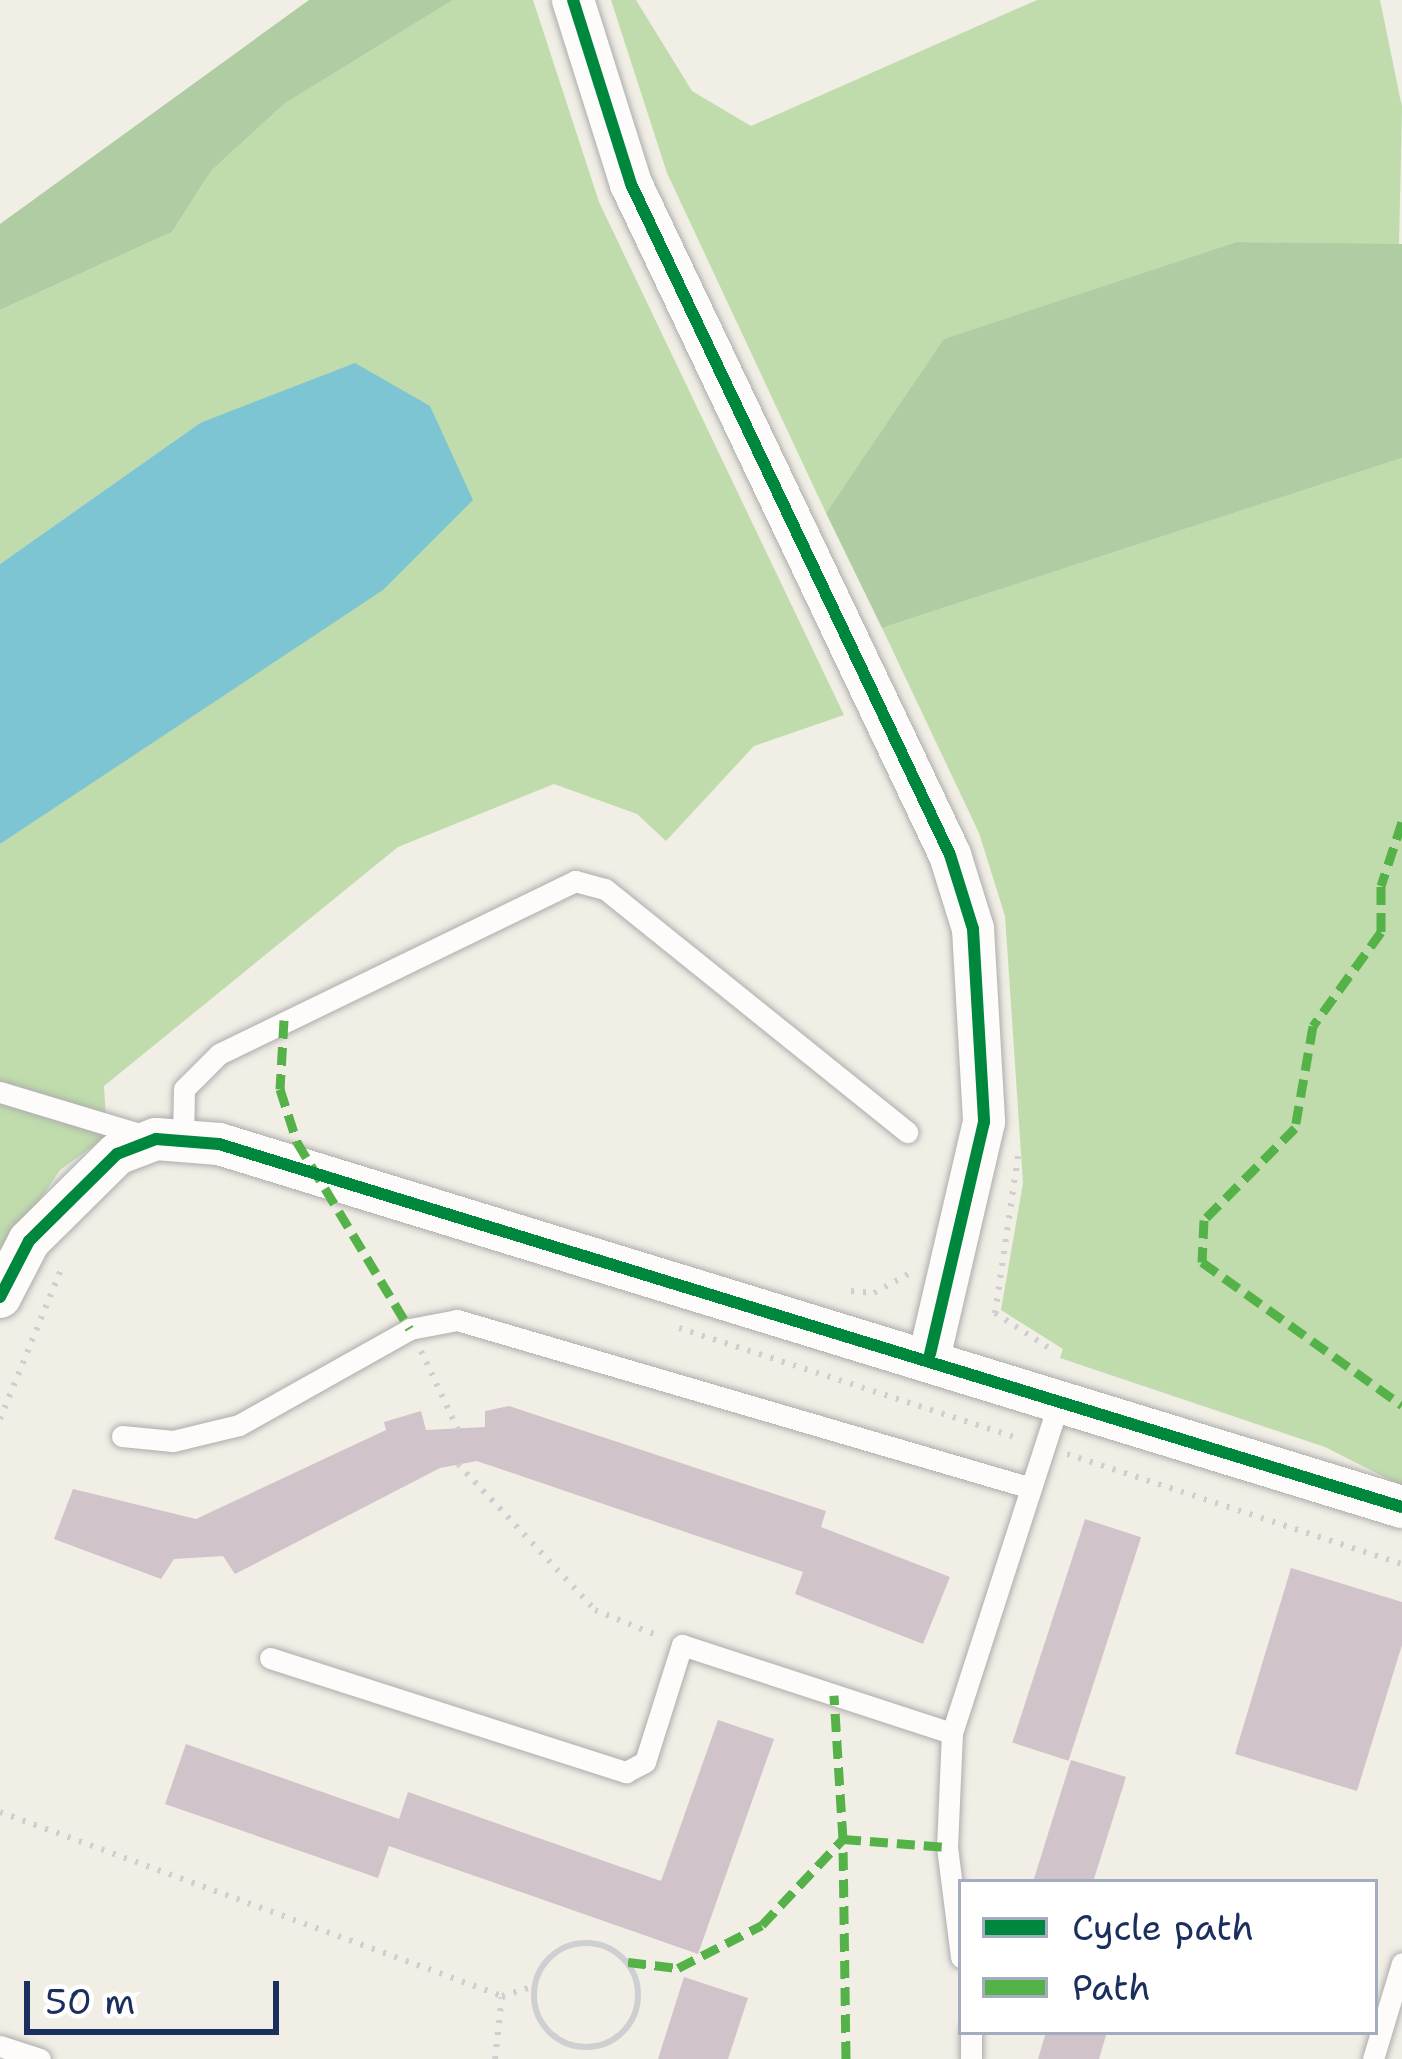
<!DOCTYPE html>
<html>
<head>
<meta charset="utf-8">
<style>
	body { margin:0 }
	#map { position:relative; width:1402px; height:2059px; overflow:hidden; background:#f1eee5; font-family:"Shantell Sans",sans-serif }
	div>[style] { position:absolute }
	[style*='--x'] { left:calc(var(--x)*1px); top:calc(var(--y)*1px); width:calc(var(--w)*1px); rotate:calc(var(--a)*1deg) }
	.green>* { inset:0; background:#c0dcac }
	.forest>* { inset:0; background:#afcca3 }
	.water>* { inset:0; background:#7ec5d3 }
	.building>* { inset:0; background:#d1c3ca; transform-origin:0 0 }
	.path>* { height:6px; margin-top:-3px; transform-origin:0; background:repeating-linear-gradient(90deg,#cecfd0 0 3px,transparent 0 12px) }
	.path>.ring { margin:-3px; padding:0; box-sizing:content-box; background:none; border:6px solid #cecfd0; border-radius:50% }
	.roads { filter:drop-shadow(0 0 3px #acadad) drop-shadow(0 0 3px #acadad) }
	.lane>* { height:21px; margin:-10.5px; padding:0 10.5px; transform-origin:10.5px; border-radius:10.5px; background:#fdfcfb }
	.street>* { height:42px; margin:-21px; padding:0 21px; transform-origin:21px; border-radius:21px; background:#fdfcfb }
	.quiet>* { height:9px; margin-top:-4.5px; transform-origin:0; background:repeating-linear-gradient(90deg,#55b248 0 18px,transparent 0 27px) }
	.cycleway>* { height:12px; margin:-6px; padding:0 6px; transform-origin:6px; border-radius:6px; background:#00873e }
	span { translate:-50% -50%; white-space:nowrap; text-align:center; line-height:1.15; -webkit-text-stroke:9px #fff; paint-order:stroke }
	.legend { position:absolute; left:958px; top:1879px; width:420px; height:156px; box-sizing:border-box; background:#fff; border:3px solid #a4acbf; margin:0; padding:15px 21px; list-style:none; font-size:36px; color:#1b2f5e }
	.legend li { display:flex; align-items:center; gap:24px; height:60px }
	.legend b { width:60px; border:3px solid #a4acbf }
	.scale { position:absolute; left:24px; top:1981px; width:255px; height:54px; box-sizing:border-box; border:6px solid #1b2f5e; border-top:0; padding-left:15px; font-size:36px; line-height:42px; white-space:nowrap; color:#1b2f5e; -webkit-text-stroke:9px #fff; paint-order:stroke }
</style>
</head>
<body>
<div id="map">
	<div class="green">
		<div style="clip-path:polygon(453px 0,533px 0,599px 202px,844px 715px,754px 746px,666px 841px,637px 814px,554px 784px,398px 847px,104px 1086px,107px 1136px,60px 1170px,0 1258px,0 844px,222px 693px,256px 404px,200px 423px,0 564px,0 310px,172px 232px,211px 171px,284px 104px)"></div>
		<div style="clip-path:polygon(611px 0,636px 0,692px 91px,751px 126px,1037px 0,1380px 0,1402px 107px,1399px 245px,1236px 242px,945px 339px,826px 513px,667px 173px)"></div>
		<div style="clip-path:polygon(1402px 458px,1402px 1486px,1325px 1447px,1060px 1358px,1063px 1349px,1001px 1310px,1023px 1183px,1005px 916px,979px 833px,882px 628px)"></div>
	</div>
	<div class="forest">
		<div style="clip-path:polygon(309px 0,453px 0,284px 104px,211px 171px,172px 232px,0 310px,0 224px)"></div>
		<div style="clip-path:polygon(1236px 242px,1402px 244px,1402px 458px,882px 628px,826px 513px,944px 339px)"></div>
	</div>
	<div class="water">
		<div style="clip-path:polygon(355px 363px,430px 406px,473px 500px,383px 590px,0 844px,0 564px,200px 423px)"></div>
	</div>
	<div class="building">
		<div style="clip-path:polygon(509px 1406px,826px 1511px,821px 1527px,950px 1577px,923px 1644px,795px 1594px,803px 1572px,477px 1461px,440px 1468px,235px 1574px,223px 1556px,174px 1559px,161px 1579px,54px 1539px,73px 1489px,196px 1519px,386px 1430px,384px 1422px,421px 1411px,426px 1430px,485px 1427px,485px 1411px)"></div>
		<div style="left:1085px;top:1519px;width:59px;height:235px;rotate:18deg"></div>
		<div style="clip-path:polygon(1291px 1568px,1402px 1602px,1402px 1645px,1357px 1791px,1235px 1754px)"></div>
		<div style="clip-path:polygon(718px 1720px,774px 1739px,698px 1954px,389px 1846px,378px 1878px,165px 1804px,186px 1744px,399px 1819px,408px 1792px,661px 1881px)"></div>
		<div style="clip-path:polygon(1071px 1760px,1126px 1777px,1093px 1882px,1033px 1882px)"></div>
		<div style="clip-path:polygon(684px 1977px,748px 1998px,728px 2059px,658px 2059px)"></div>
		<div style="clip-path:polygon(1046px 2032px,1107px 2032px,1099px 2059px,1038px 2059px)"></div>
	</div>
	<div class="path">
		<div style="--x:1018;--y:1156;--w:159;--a:98.3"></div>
		<div style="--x:995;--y:1313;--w:68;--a:33"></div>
		<div style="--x:851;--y:1291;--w:23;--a:5"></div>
		<div style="--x:874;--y:1293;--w:39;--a:-29"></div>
		<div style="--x:679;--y:1328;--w:359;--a:18"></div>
		<div style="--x:421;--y:1351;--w:87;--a:64.9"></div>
		<div style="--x:0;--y:1419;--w:164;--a:-67.8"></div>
		<div style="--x:1067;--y:1454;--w:353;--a:18.2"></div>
		<div style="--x:458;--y:1464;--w:200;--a:46.8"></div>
		<div style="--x:595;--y:1610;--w:66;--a:22.3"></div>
		<div style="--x:0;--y:1812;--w:535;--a:20.13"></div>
		<div style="--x:502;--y:1996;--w:34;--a:-17"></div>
		<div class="ring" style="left:534px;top:1943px;width:98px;height:98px"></div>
		<div style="--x:495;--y:2059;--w:62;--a:-83.6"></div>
	</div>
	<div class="roads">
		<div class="lane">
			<div style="--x:0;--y:1092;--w:156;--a:16.8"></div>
			<div style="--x:183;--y:1141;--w:52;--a:-88.9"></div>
			<div style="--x:184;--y:1089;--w:49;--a:-45"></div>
			<div style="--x:219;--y:1054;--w:396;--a:-25.9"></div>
			<div style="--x:575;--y:881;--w:31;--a:15"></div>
			<div style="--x:605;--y:889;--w:388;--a:38.8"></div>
			<div style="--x:122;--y:1436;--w:51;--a:5.6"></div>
			<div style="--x:173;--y:1441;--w:68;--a:-13.6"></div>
			<div style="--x:239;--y:1425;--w:196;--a:-29.3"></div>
			<div style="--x:410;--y:1329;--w:48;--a:-10.8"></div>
			<div style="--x:457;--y:1320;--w:598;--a:16.31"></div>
			<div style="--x:270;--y:1658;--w:374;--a:17.8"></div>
			<div style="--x:626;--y:1772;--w:21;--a:-28"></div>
			<div style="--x:645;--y:1762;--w:123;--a:-72.5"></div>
			<div style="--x:682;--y:1645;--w:284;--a:18.1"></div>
			<div style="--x:952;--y:1733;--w:354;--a:-72.1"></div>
			<div style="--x:952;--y:1733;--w:114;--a:92.5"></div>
			<div style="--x:947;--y:1847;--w:111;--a:82.7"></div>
			<div style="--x:971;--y:2032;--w:27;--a:90"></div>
			<div style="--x:0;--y:2046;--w:42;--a:18"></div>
			<div style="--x:1373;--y:2059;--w:100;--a:-73.2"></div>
		</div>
		<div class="street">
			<div style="--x:573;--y:0;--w:193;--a:72.5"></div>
			<div style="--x:631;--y:184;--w:743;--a:64.57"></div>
			<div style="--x:950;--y:855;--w:77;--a:72.7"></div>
			<div style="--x:973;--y:929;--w:193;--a:86.7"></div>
			<div style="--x:984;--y:1122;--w:238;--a:103.1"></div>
			<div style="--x:0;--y:1297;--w:63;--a:-62.6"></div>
			<div style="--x:29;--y:1241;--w:124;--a:-44.7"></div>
			<div style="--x:117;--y:1154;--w:42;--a:-21"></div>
			<div style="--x:156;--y:1139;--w:63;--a:4.5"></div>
			<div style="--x:219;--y:1144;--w:1237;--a:17.06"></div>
		</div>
	</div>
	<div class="quiet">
		<div style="--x:1402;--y:822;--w:67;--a:108.2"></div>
		<div style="--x:1381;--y:886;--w:46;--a:90"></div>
		<div style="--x:1381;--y:932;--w:116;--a:125.9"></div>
		<div style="--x:1313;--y:1026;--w:104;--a:100"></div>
		<div style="--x:1295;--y:1128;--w:129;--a:134.7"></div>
		<div style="--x:1204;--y:1220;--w:42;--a:92.7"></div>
		<div style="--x:1202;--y:1262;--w:246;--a:35.6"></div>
		<div style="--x:284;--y:1020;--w:69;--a:93.3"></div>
		<div style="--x:280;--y:1089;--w:56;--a:72.2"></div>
		<div style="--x:297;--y:1142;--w:218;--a:58.9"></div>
		<div style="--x:628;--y:1962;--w:50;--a:6.8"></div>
		<div style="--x:678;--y:1968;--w:94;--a:-27.1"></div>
		<div style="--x:762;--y:1925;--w:118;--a:-46.7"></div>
		<div style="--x:843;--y:1839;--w:144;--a:-93.6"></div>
		<div style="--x:846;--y:2059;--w:220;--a:-90.8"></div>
		<div style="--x:843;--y:1839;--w:104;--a:4.4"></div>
	</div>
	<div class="cycleway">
		<div style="--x:573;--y:0;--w:193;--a:72.5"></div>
		<div style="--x:631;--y:184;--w:743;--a:64.57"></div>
		<div style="--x:950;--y:855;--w:77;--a:72.7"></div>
		<div style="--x:973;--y:929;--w:193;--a:86.7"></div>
		<div style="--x:984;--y:1122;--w:238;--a:103.1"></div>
		<div style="--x:0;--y:1297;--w:63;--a:-62.6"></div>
		<div style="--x:29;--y:1241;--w:124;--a:-44.7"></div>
		<div style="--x:117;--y:1154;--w:42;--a:-21"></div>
		<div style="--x:156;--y:1139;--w:63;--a:4.5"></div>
		<div style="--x:219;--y:1144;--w:1237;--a:17.06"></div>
	</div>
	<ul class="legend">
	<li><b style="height:15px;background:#00873e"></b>Cycle path</li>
	<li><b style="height:15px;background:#55b248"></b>Path</li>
	</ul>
	<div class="scale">50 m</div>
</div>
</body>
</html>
